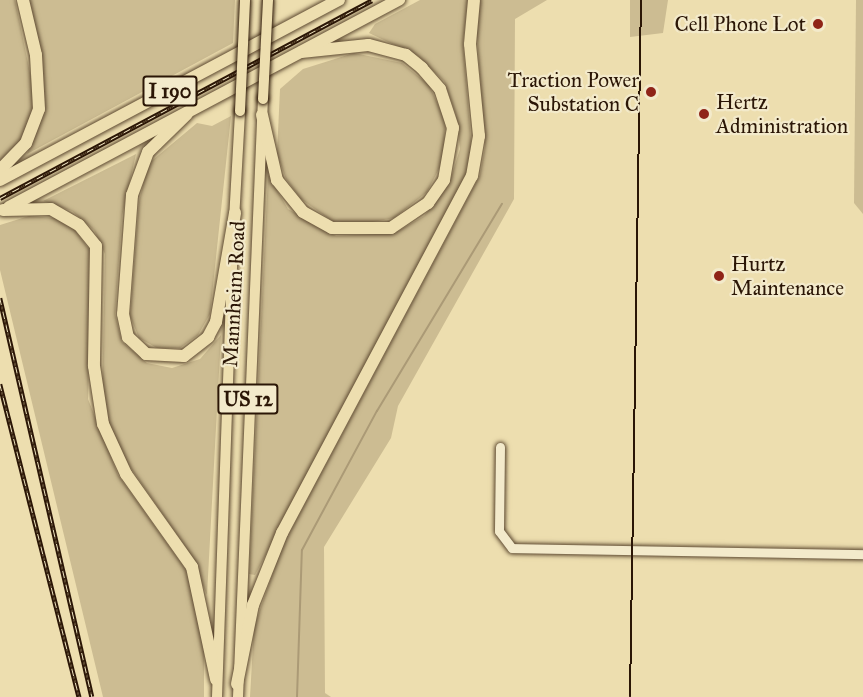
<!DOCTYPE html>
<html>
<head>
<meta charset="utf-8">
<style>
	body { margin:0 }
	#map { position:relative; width:863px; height:697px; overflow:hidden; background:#eddeaf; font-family:"IM FELL Great Primer",serif }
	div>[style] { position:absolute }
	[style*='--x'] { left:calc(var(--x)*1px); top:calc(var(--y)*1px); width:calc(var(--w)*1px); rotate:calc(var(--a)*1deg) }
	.green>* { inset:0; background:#ccbc92 }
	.stream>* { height:2px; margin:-1px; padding:0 1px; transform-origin:1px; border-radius:1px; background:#ab9a76 }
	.roads { filter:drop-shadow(0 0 2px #5c4830) drop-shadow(0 0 2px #5c4830) }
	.minor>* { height:9px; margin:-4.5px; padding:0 4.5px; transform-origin:4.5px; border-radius:4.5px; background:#f3eacb }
	.major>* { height:10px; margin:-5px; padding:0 5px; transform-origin:5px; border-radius:5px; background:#eddeaf }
	.highway>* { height:12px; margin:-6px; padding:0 6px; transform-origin:6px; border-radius:6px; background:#eddeaf }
	.tram>* { height:1.5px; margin:-0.75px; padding:0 0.75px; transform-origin:0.75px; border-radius:0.75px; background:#2b1606 }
	.rail>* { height:4.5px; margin-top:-2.25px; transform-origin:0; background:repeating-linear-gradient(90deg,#f3eacb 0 7px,#2b1606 0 14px); box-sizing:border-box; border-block:2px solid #2b1606 }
	.bridges { filter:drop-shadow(0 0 2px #2b1606) drop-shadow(0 0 2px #2b1606) }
	.major-bridge>* { height:10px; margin:-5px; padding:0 5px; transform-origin:5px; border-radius:5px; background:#eddeaf }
	.dots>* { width:16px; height:16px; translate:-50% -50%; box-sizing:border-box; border:3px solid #f3eacb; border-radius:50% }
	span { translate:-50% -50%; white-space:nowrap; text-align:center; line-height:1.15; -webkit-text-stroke:4.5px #f3eacb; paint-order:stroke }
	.shield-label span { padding:2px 4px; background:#f3eacb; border:2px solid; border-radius:4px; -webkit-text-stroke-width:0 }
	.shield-label { font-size:20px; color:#2b1606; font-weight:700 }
	.poi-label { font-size:21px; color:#2b1606 }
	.right { translate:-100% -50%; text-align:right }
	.left { translate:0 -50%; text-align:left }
	.street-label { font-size:21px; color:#2b1606 }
</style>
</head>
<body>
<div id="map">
	<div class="green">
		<div style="clip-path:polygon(0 0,15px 0,34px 92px,29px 132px,0 166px)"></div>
		<div style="clip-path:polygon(29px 0,235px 0,233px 43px,27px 154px,45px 104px)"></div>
		<div style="clip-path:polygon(420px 0,468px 0,463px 43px,472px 153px,465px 180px,255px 575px,249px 574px,268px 175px,288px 209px,336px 236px,395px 233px,424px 216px,449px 184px,460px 149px,456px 115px,444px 81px,418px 56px,369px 33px,375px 24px)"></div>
		<div style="clip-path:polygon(480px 0,547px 0,515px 19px,514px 199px,398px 406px,391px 438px,324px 547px,325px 693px,331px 697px,250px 697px,254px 627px,282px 547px,480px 175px,485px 147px,476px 21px)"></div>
		<div style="clip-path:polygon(630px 0,668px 0,663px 33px,630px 37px)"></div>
		<div style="clip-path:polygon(856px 0,863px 0,863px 214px,854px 203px)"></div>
		<div style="clip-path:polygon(354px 53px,402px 63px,429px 85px,445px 120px,444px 159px,427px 192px,394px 218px,362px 224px,332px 221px,301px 199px,286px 179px,277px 154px,280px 89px,303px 69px)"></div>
		<div style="clip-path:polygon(231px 116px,210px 314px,198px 335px,180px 348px,157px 348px,139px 338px,130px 316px,139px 202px,148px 164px,197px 123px,212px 126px)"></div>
		<div style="clip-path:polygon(136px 154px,122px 216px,115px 314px,122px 342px,147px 363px,172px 368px,200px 359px,221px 335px,207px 595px,187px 549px,119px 451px,102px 404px,105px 254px,94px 230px,72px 211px,43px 201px)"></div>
		<div style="clip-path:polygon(29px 216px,55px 218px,75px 230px,91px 252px,88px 399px,118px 475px,186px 570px,204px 642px,204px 697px,103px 697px,0 270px,0 225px)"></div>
	</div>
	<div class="stream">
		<div style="--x:297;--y:697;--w:147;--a:-88.1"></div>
		<div style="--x:302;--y:550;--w:158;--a:-61.7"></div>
		<div style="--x:377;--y:411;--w:242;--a:-58.9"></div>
	</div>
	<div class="roads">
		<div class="minor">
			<div style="--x:500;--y:447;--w:84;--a:90.7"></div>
			<div style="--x:499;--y:531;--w:21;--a:53"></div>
			<div style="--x:512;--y:548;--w:351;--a:1"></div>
		</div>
		<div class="major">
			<div style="--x:234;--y:220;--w:109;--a:-86.8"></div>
			<div style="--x:217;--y:697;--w:449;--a:-88"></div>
			<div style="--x:238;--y:697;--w:599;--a:-87.61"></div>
		</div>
		<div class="highway">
			<div style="--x:187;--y:114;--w:54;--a:135.7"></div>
			<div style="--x:148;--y:152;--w:46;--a:110.4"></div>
			<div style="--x:132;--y:195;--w:119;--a:94.3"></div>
			<div style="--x:123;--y:314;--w:24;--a:78"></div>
			<div style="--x:128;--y:337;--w:25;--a:43"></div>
			<div style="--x:146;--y:354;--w:38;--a:3"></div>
			<div style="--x:184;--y:356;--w:31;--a:-38"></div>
			<div style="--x:208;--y:337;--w:17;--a:-62"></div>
			<div style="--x:216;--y:322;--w:111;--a:-80.1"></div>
			<div style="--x:262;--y:115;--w:67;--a:77"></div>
			<div style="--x:277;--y:180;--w:41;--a:50.9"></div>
			<div style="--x:303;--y:212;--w:33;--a:29"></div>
			<div style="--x:332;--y:228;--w:59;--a:0"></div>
			<div style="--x:391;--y:228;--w:45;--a:-34"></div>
			<div style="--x:428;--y:203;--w:28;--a:-55"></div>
			<div style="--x:444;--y:180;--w:53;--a:-80.2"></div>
			<div style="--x:453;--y:128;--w:41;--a:-108.4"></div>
			<div style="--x:440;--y:89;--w:28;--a:-131"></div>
			<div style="--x:422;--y:68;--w:21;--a:-141"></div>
			<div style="--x:406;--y:55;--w:39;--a:-165"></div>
			<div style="--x:368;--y:45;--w:67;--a:174"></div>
			<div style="--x:0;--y:170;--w:37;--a:-46"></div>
			<div style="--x:26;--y:143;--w:36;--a:-69"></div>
			<div style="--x:39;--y:109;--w:54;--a:-93.2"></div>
			<div style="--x:36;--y:55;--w:57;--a:-103.3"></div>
			<div style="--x:0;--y:180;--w:384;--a:-28"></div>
			<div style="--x:9;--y:207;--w:442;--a:-28"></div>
			<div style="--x:3;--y:210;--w:48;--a:-1.2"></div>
			<div style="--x:51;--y:209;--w:32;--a:30"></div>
			<div style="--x:79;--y:225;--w:27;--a:51"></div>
			<div style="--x:96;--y:246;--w:120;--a:91"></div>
			<div style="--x:94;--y:366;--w:59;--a:81.2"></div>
			<div style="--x:103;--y:424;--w:55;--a:65.3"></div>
			<div style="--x:126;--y:474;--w:114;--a:54.6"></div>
			<div style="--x:192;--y:567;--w:115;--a:77.9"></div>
			<div style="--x:237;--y:684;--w:81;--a:-78.6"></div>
			<div style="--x:253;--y:605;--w:78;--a:-68.1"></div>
			<div style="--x:282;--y:533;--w:404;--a:-62"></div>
			<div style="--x:472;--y:176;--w:41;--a:-80.1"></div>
			<div style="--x:479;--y:136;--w:92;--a:-95.6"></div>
			<div style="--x:470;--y:44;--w:44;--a:-84.8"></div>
		</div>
	</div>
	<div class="tram">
		<div style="--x:630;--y:697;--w:697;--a:-89.1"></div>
	</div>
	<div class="rail">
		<div style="--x:0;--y:198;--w:421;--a:-28"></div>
		<div style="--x:0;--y:298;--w:409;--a:77"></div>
		<div style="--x:0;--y:384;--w:323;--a:75.8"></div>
	</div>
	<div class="bridges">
		<div class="major-bridge">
			<div style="--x:263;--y:99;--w:99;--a:-87.1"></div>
			<div style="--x:240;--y:111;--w:111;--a:-87.4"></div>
		</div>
	</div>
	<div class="dots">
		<div style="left:818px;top:24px;background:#8f2418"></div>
		<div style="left:651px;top:92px;background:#8f2418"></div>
		<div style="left:704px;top:114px;background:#8f2418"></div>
		<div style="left:719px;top:276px;background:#8f2418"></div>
	</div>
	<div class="shield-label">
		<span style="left:170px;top:91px">I 190</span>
		<span style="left:248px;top:399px">US 12</span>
	</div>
	<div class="poi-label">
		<span class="right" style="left:806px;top:24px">Cell Phone Lot</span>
		<span class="right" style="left:639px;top:92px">Traction Power<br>Substation C</span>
		<span class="left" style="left:716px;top:114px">Hertz<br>Administration</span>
		<span class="left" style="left:731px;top:276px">Hurtz<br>Maintenance</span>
	</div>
	<div class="street-label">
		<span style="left:234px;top:294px;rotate:-87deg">Mannheim Road</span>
	</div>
</div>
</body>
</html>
